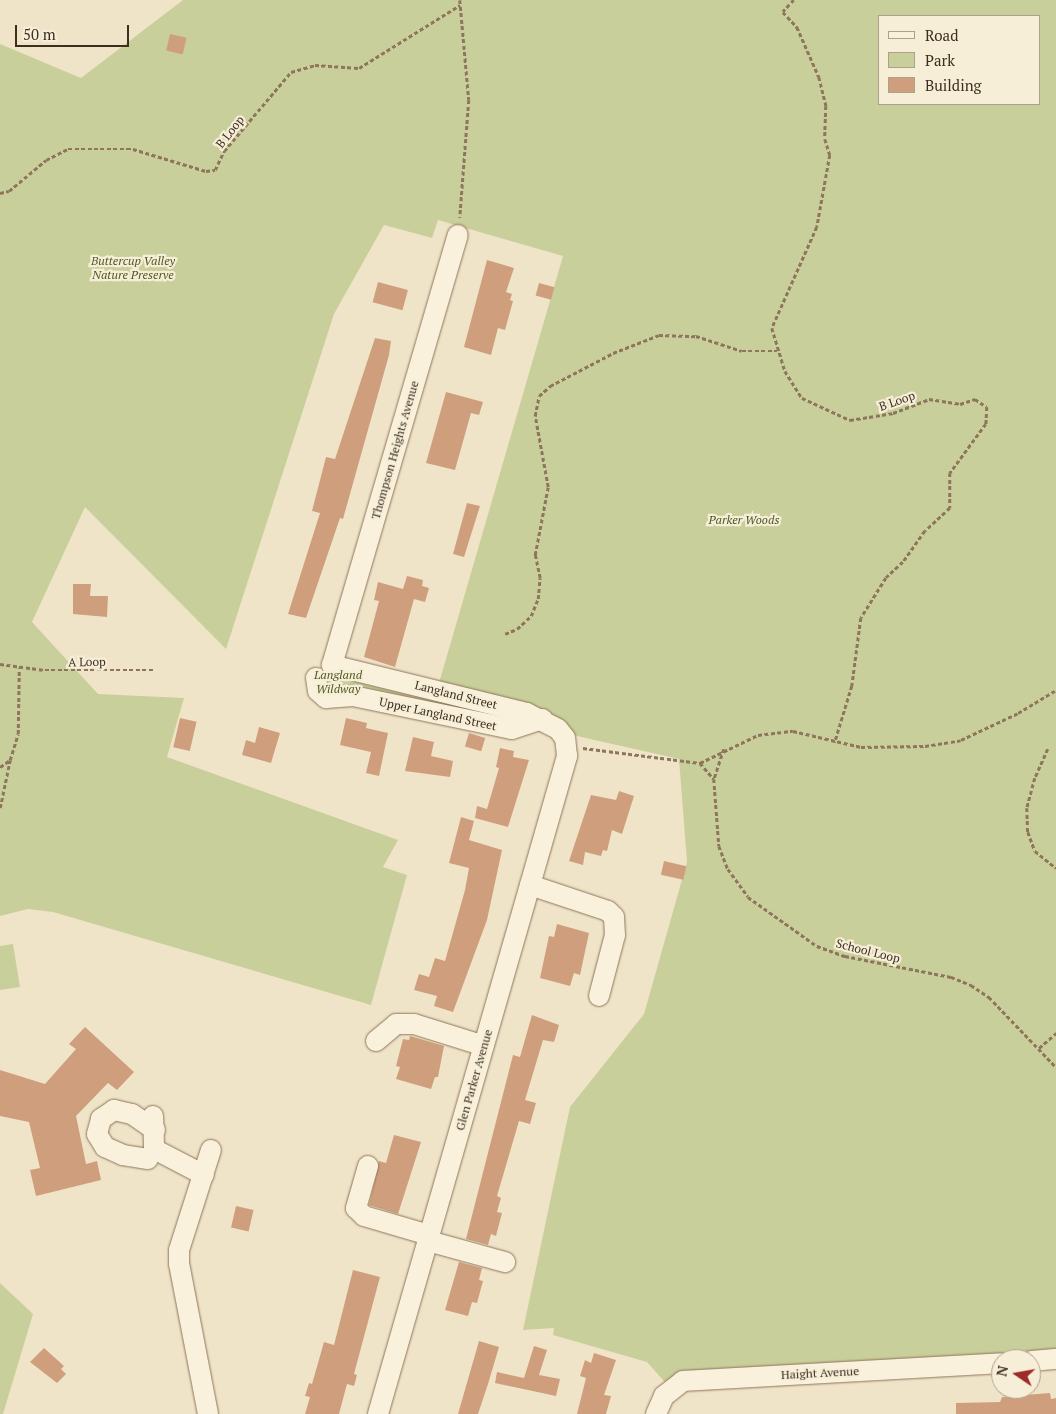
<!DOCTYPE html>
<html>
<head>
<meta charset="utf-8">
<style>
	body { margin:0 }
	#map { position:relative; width:1056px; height:1414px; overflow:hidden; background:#f0e4c8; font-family:"PT Serif",serif }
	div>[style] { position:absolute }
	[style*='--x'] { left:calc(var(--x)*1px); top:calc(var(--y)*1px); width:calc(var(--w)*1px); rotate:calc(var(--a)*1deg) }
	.green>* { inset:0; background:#c9cf9b }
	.building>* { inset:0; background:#cf9f7d; transform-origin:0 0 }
	.path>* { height:2.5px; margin-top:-1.25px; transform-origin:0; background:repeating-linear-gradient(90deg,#8d765c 0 4px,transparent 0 6.5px) }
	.roads { filter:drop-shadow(0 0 1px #8d765c) drop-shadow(0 0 1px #8d765c) }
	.minor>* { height:20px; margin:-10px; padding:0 10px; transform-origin:10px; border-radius:10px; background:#faf1dc }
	span { translate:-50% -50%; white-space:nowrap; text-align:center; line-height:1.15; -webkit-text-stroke:4.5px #f7eed8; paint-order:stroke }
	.street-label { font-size:12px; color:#3d2e20 }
	.park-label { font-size:12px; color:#4d5a26; font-style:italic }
	.legend { position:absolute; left:878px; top:15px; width:162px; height:90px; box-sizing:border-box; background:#f7eed8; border:1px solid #ada18e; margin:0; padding:6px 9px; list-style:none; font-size:15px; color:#3d2e20 }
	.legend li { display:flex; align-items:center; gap:10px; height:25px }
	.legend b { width:25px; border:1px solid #ada18e }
	.north { position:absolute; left:991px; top:1349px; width:50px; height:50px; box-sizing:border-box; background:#f7eed8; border:1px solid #ada18e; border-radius:50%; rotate:282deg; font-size:14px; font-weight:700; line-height:20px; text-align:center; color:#3d2e20 }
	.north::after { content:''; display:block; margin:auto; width:18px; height:22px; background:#9e2a2b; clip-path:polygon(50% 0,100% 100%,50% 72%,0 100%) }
	.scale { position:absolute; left:15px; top:25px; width:114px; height:22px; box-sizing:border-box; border:2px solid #3d2e20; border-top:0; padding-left:6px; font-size:15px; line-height:18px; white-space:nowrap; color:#3d2e20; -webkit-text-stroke:4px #f7eed8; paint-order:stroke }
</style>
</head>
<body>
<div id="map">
	<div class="green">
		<div style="clip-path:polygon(evenodd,183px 0,1056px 0,1056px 1353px,671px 1389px,647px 1362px,553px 1335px,554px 1328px,523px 1330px,570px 1107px,644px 1014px,687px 862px,679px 759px,528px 725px,335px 699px,316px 678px,332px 665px,437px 690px,563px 256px,438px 220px,432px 238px,384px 225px,334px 314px,226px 649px,85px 507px,32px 622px,98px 694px,184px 698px,167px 757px,398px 840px,383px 867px,407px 875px,371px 1005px,53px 912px,28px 909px,0 916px,0 44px,81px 78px,183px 0,880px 16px,1040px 16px,1040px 104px,880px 104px,880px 16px)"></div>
		<div style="clip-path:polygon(13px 944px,20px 987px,0 990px,0 946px)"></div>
		<div style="clip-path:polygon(0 1283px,33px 1314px,3px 1414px,0 1414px)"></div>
	</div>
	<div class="building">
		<div style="left:170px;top:34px;width:17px;height:17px;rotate:13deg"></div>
		<div style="clip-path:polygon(487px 260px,514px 268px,506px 292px,512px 294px,510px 300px,513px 301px,505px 330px,498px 328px,491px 355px,464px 347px)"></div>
		<div style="left:378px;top:282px;width:31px;height:21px;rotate:15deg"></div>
		<div style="left:539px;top:283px;width:16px;height:13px;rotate:15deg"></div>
		<div style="clip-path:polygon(375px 338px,391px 341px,389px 355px,343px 519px,340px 518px,306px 618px,288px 614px,320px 513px,312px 511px,326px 457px,335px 459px)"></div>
		<div style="clip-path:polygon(446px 392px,483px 402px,479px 415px,471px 413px,455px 470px,426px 463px)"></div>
		<div style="clip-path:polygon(467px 503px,480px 506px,464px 557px,453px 554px)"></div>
		<div style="clip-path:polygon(407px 576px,423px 580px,422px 586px,429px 588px,425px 602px,414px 599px,395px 667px,364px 657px,379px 601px,374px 600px,378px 582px,403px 589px)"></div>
		<div style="clip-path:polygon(73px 584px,91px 584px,90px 596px,108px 596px,107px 617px,73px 614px)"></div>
		<div style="left:180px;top:718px;width:17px;height:30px;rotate:13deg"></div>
		<div style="clip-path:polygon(346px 718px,367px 723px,366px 728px,388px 733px,379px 776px,366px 773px,371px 752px,340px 745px)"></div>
		<div style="clip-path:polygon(259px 727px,280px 733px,271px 763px,242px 755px,246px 740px,255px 743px)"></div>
		<div style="left:469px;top:733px;width:17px;height:14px;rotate:17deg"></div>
		<div style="clip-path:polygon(413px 737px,434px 742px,431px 756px,453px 761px,450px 777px,405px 771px)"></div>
		<div style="clip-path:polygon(500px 748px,514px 751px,513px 757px,529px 760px,508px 827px,475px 818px,477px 806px,487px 809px,499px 768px,496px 767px)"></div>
		<div style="clip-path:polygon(619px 791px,634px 796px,622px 834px,612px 830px,607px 851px,603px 850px,601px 856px,585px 852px,583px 865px,569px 861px,591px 795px,616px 800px)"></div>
		<div style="clip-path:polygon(461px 817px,474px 821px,469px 840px,502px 850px,487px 920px,453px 1012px,434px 1006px,437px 996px,414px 990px,419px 974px,429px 977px,435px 958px,445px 961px,465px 890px,469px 868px,449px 863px)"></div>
		<div style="left:664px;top:861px;width:23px;height:14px;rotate:13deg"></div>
		<div style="clip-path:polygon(557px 924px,589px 933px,580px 975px,574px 973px,570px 986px,540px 978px,549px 936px,554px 937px)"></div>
		<div style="clip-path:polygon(532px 1015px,559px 1025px,554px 1042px,543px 1040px,525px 1100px,536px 1103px,530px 1124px,519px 1121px,497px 1196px,501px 1198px,497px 1212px,502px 1213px,496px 1236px,491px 1234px,488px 1245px,466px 1239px,513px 1055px,520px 1057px)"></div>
		<div style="clip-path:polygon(85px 1027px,134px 1072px,117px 1090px,108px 1083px,76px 1116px,86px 1164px,97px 1161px,101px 1180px,36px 1196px,30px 1170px,40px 1168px,29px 1122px,0 1116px,0 1070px,45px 1084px,76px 1049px,69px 1044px)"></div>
		<div style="clip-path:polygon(410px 1036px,444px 1046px,438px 1077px,435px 1077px,431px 1089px,396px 1079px,400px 1067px,396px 1066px,403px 1039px,409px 1040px)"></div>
		<div style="clip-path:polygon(394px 1135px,421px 1142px,398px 1214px,369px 1205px,379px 1161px,386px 1163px)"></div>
		<div style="left:236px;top:1206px;width:18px;height:22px;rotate:13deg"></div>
		<div style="clip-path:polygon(459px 1262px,482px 1268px,479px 1280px,483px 1281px,477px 1303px,472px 1302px,468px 1316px,445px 1310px)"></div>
		<div style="clip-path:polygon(353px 1270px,380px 1277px,354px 1374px,357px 1375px,354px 1386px,347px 1384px,339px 1414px,305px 1414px,310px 1397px,305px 1396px,309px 1383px,312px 1384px,324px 1342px,334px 1345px)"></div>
		<div style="clip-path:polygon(479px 1341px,499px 1347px,488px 1384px,478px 1414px,458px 1414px)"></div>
		<div style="clip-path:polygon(534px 1346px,547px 1350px,539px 1375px,560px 1379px,556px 1396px,495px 1383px,497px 1372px,524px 1378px)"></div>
		<div style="clip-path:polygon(44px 1348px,64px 1366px,61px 1369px,66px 1374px,57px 1383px,30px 1362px)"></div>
		<div style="clip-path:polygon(594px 1353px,616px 1360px,604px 1395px,611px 1396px,606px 1414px,577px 1414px,586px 1378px,580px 1376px,585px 1360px,591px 1363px)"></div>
		<div style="clip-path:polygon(1050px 1393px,1051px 1399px,1056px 1398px,1056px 1414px,956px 1414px,956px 1403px,1000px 1402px,1002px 1397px)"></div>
	</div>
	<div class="path">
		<div style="--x:460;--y:0;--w:100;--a:84.9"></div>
		<div style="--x:469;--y:100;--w:118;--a:94.4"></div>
		<div style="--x:794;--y:0;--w:16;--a:133"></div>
		<div style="--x:783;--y:12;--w:21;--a:47"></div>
		<div style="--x:797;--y:27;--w:55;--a:66.3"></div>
		<div style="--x:819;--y:77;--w:30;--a:76"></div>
		<div style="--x:826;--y:106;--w:33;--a:92"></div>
		<div style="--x:825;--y:139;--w:17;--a:73"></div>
		<div style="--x:830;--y:155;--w:73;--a:100.2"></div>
		<div style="--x:817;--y:227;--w:111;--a:114"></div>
		<div style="--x:772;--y:328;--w:45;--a:73.2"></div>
		<div style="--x:785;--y:371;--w:32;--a:58"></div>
		<div style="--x:802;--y:398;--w:53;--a:24.6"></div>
		<div style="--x:850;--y:420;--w:44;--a:-9.2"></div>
		<div style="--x:893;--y:413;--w:39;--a:-21"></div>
		<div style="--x:929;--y:399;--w:31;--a:9"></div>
		<div style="--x:960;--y:404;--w:16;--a:-18"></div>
		<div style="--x:975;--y:399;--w:14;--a:34"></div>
		<div style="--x:987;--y:407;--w:17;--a:93"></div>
		<div style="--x:986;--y:424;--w:61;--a:126.3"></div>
		<div style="--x:950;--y:473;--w:35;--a:90"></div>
		<div style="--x:950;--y:508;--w:34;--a:137"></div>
		<div style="--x:925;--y:531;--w:38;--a:125"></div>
		<div style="--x:903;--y:562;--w:23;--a:137"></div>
		<div style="--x:886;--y:578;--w:47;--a:122"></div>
		<div style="--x:861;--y:618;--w:69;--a:97.5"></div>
		<div style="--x:852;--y:686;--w:59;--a:106.9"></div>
		<div style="--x:0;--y:193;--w:9;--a:-13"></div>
		<div style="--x:9;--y:191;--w:48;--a:-40"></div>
		<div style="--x:46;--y:160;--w:25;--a:-27"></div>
		<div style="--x:68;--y:149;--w:65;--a:0"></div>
		<div style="--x:133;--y:149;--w:76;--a:16.8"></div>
		<div style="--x:206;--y:171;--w:9;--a:-6"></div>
		<div style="--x:215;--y:170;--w:21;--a:-65"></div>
		<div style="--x:224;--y:151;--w:104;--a:-49.7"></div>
		<div style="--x:291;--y:72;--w:25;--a:-16"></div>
		<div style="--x:315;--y:65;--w:44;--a:3.9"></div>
		<div style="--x:359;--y:68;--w:119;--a:-32"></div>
		<div style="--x:505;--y:634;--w:13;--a:-23"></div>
		<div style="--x:517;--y:629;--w:19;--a:-43"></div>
		<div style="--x:531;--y:616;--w:18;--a:-68"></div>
		<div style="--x:538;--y:599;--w:21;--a:-85"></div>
		<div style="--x:540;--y:578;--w:24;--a:-102"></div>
		<div style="--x:535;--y:555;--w:69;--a:-79.2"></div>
		<div style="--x:548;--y:487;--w:72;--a:-100.4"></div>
		<div style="--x:535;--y:416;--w:20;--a:-79"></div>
		<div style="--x:539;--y:396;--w:15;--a:-42"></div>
		<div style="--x:550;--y:386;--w:71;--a:-27.6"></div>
		<div style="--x:613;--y:353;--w:49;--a:-21.4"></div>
		<div style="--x:659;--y:335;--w:37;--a:2"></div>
		<div style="--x:696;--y:336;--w:48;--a:18.1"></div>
		<div style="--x:742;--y:351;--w:35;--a:0"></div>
		<div style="--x:0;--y:664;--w:45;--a:7.6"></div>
		<div style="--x:45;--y:670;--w:109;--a:0"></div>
		<div style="--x:583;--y:748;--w:118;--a:7.3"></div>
		<div style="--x:700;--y:763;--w:64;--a:-25.8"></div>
		<div style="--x:758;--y:735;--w:35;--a:-7"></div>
		<div style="--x:793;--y:731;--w:70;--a:13.2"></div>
		<div style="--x:861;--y:747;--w:64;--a:-0.9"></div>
		<div style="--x:925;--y:746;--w:36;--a:-9"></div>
		<div style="--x:961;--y:740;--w:63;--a:-25.3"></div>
		<div style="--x:1018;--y:713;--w:44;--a:-31.2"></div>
		<div style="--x:724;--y:749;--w:32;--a:108"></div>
		<div style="--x:714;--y:779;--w:67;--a:85.7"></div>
		<div style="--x:719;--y:846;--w:25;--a:69"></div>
		<div style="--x:728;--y:869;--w:34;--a:54"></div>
		<div style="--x:748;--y:897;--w:85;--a:35.4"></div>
		<div style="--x:817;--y:946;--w:30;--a:20"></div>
		<div style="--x:845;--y:956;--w:108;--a:11.2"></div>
		<div style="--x:951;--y:977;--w:22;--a:22"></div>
		<div style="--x:971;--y:985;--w:22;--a:34"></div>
		<div style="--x:989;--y:997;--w:97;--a:46.3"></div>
		<div style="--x:1048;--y:749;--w:32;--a:114"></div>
		<div style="--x:1035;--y:778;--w:31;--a:105"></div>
		<div style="--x:1027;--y:808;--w:24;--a:88"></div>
		<div style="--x:1028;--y:832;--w:20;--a:70"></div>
		<div style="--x:1035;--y:851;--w:27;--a:39"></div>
		<div style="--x:700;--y:763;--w:21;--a:49"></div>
		<div style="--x:0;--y:767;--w:12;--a:-35"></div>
		<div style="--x:10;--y:760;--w:27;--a:-73"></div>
		<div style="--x:18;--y:734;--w:66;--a:-89.1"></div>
		<div style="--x:0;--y:808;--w:49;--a:-78.2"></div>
		<div style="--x:1039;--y:1048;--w:23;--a:-41"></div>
	</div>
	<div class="roads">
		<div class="minor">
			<div style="--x:316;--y:678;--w:13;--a:81"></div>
			<div style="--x:318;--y:691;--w:11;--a:41"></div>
			<div style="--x:326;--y:698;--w:27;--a:-4"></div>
			<div style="--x:353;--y:696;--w:162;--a:11.7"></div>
			<div style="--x:512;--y:729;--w:32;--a:-18"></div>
			<div style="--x:530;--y:885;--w:82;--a:18.4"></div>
			<div style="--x:608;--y:911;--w:8;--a:45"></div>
			<div style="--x:614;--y:917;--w:18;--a:87"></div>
			<div style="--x:615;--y:935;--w:63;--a:104.7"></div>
			<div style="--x:376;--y:1041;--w:26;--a:-40"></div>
			<div style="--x:396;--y:1024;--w:18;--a:0"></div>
			<div style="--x:414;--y:1024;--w:73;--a:17.4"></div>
			<div style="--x:153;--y:1116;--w:33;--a:88"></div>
			<div style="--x:154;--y:1149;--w:56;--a:27.5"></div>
			<div style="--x:148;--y:1159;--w:25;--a:-171"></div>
			<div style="--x:123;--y:1155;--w:20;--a:-156"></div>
			<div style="--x:105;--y:1147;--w:15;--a:-122"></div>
			<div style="--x:97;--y:1134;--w:16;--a:-75"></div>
			<div style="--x:101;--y:1119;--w:16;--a:-35"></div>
			<div style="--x:114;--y:1110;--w:18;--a:13"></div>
			<div style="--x:132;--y:1114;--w:28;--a:35"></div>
			<div style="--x:368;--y:1166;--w:44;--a:105.9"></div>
			<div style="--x:356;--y:1208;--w:11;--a:45"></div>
			<div style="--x:364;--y:1216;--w:68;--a:16.3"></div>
			<div style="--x:428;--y:1241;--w:80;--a:15.3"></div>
			<div style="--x:1031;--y:1361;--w:25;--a:-5"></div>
			<div style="--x:208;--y:1414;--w:153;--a:-100.9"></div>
			<div style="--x:179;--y:1264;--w:14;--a:-90"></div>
			<div style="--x:179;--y:1250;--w:105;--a:-72.3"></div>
			<div style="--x:378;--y:1414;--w:685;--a:-73.97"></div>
			<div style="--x:567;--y:756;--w:18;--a:-96"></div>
			<div style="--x:565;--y:738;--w:11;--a:-128"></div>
			<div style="--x:558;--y:729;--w:35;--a:-153"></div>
			<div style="--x:527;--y:713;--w:201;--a:-166.2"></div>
			<div style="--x:332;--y:665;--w:448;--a:-73.7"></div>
			<div style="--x:656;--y:1414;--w:20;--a:-66"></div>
			<div style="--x:664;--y:1396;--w:24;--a:-38"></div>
			<div style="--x:683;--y:1381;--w:319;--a:-3.2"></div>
		</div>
	</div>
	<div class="street-label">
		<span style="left:230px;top:132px;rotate:-52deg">B Loop</span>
		<span style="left:897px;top:401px;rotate:-19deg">B Loop</span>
		<span style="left:395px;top:450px;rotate:-74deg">Thompson Heights Avenue</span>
		<span style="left:87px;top:662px;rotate:-1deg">A Loop</span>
		<span style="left:456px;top:695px;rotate:14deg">Langland Street</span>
		<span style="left:438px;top:714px;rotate:12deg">Upper Langland Street</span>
		<span style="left:868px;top:951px;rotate:14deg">School Loop</span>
		<span style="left:474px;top:1080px;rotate:-74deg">Glen Parker Avenue</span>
		<span style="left:820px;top:1373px;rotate:-3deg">Haight Avenue</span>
	</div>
	<div class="park-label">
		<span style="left:133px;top:268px">Buttercup Valley<br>Nature Preserve</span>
		<span style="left:744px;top:520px">Parker Woods</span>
		<span style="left:338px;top:682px">Langland<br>Wildway</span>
	</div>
	<ul class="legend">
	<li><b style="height:6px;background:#faf1dc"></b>Road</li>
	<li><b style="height:14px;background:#c9cf9b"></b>Park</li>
	<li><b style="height:14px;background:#cf9f7d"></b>Building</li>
	</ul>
	<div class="north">N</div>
	<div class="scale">50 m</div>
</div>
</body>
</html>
